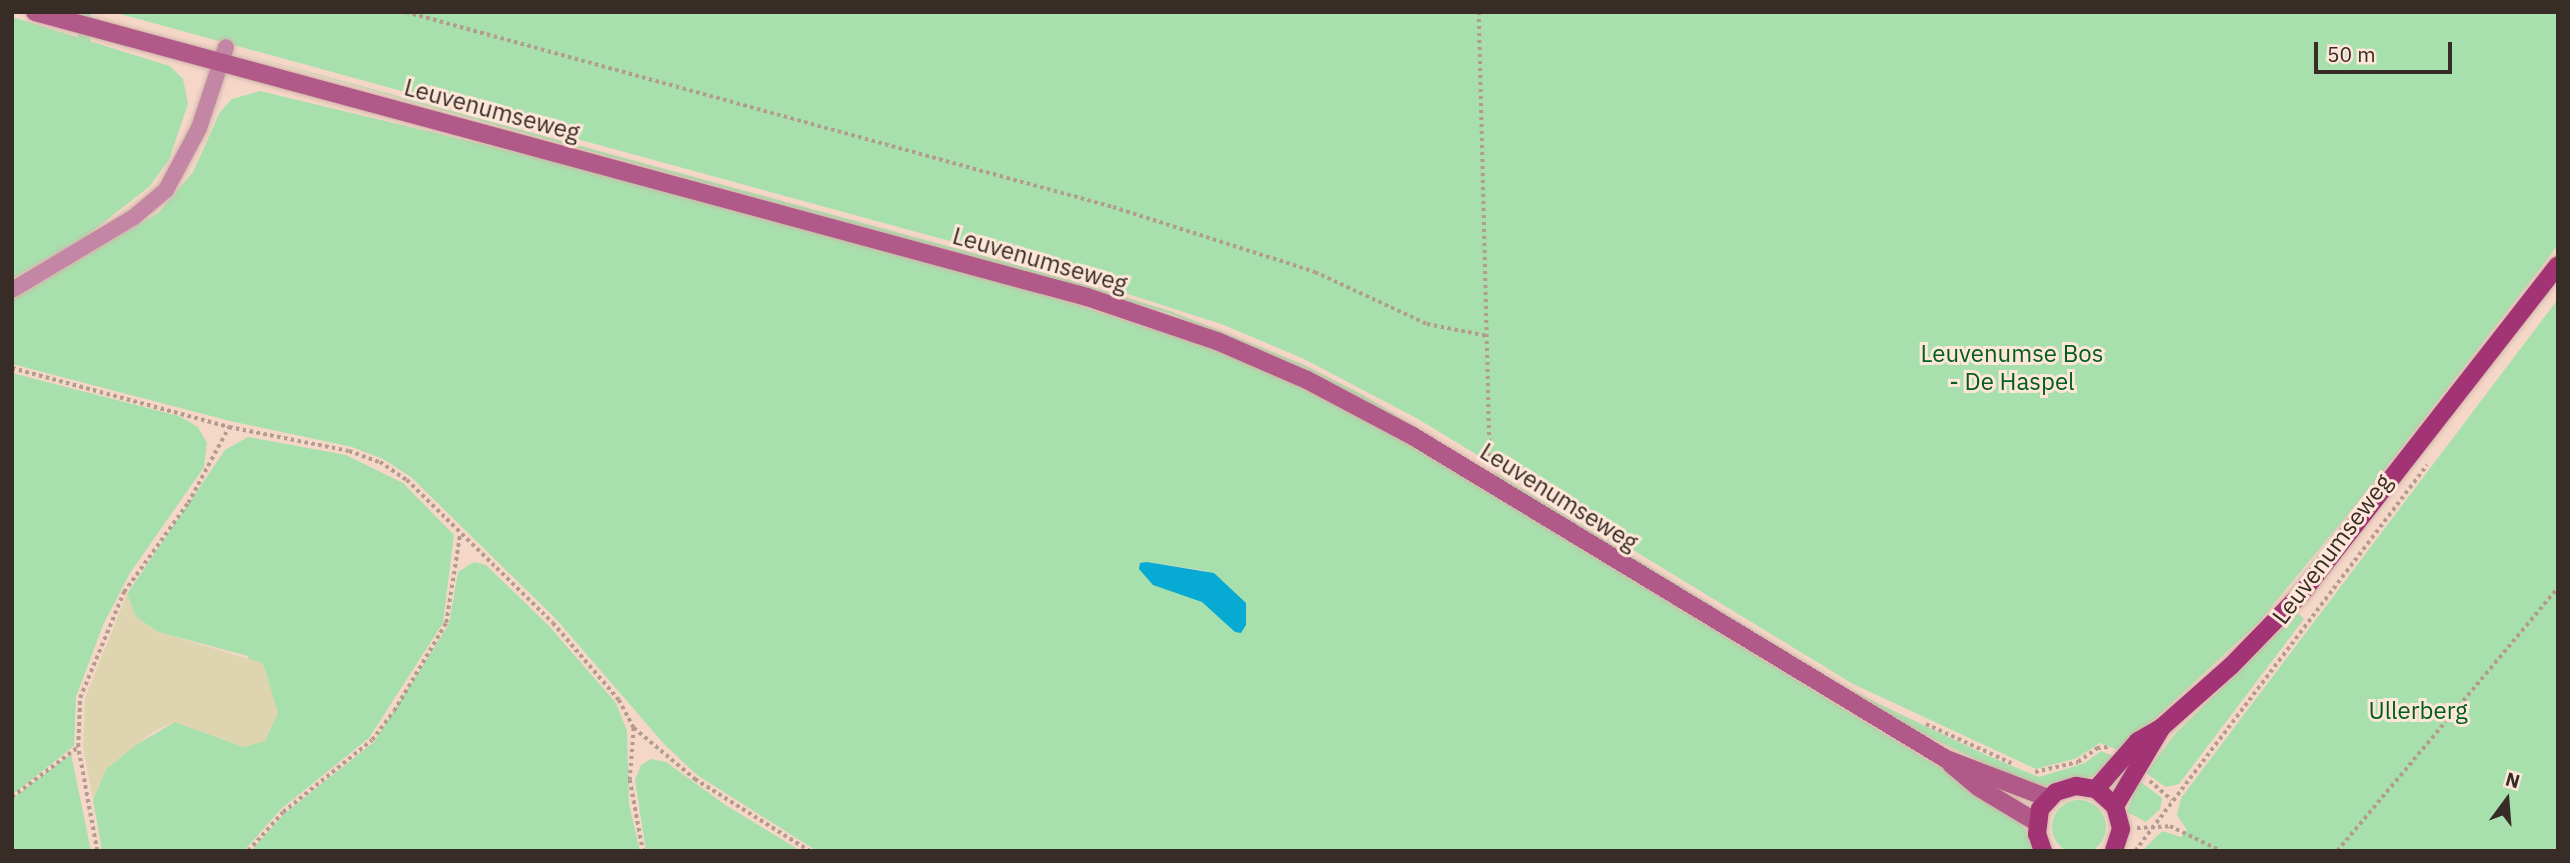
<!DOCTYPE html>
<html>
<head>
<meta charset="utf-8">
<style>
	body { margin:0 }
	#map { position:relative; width:2570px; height:863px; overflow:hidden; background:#f5d7c8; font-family:"IBM Plex Sans",sans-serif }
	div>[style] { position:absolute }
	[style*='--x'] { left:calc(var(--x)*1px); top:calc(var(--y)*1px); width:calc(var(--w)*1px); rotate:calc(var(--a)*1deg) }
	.green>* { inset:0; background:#a8e0ad; transform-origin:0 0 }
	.round { border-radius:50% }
	.sand>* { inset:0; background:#ded5b0 }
	.water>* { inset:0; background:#06aad3 }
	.path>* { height:3.5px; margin-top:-1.75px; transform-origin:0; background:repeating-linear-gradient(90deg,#b39b8f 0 3.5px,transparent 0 7px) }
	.roads { filter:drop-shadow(0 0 2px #cfb5a8) drop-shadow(0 0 2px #cfb5a8) }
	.street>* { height:16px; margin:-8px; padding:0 8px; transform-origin:8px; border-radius:8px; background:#c387a5 }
	.secondary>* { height:18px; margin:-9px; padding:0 9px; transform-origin:9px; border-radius:9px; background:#b15989 }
	.primary>* { height:18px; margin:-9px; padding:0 9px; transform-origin:9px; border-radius:9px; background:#a23475 }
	span { translate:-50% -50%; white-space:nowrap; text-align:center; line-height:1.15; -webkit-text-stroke:6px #fee6d9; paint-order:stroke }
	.street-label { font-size:24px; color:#372c26 }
	.park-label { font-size:24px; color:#005e1e }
	.frame { position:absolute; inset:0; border:14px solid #372c26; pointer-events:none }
	.north { position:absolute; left:2472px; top:765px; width:70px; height:70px; -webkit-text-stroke:5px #fee6d9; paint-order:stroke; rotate:16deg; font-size:19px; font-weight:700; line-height:28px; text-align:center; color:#372c26 }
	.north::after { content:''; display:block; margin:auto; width:24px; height:32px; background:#372c26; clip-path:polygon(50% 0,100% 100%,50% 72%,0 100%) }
	.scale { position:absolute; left:2314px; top:42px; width:138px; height:32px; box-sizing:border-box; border:4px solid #372c26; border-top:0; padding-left:9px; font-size:21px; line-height:24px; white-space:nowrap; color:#372c26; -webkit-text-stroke:5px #fee6d9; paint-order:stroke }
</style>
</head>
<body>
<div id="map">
	<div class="green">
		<div style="left:78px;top:12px;width:12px;height:149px"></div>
		<div style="clip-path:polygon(113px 12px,2558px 12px,2558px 245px,2378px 478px,2258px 623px,2120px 751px,2100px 743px,2077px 758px,2036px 769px,1853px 684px,1418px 419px,1304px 359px,1224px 325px,1041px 266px)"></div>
		<div style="clip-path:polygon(12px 17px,170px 66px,183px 79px,188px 104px,169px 160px,149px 187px,86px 236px,12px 279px)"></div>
		<div style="clip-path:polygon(228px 50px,1039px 271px,1170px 311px,1302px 364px,1363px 395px,1486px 471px,1300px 367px,1169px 313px)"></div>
		<div style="clip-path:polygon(evenodd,260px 91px,573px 166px,1033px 291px,1213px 349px,1293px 383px,1414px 447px,2019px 816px,2034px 851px,817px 851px,697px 775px,664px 744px,557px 620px,411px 477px,383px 459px,352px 447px,230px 421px,12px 364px,12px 300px,158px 213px,193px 172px,220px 112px,232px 99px,260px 91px,1147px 562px,1206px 571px,1213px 610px,1147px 562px)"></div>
		<div style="clip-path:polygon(2558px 299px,2558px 851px,2142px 851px,2162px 831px,2181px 837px,2187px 830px,2177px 815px,2181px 798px)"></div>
		<div style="clip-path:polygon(12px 373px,179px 416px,198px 427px,207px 443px,204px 467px,130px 573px,103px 625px,76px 697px,74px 746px,12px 795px)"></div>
		<div style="clip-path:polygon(248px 437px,346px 455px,403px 483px,454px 535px,443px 623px,369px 738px,281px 809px,244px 851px,102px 851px,93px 800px,106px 769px,117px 756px,175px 722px,244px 747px,248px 656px,158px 632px,136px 617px,127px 594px,225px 450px)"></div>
		<div style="clip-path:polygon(1494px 472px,1850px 690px,1986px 755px,2039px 777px,2085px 763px,2101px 751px,2115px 757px,2092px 777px,2048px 786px,2022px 781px,1902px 724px,1495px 477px)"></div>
		<div style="clip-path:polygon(474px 562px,486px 565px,549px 626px,616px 703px,627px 731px,629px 804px,640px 851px,251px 851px,284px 814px,374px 742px,449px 624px,458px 572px)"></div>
		<div style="clip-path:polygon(2298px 613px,2304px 619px,2179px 784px,2166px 787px,2146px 773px,2175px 734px)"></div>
		<div style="clip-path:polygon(71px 754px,91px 851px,12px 851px,12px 799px)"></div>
		<div style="clip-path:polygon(651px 759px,666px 762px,724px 804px,801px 851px,646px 851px,635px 780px,641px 765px)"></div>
		<div style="clip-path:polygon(2138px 780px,2162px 798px,2160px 809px,2146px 822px,2127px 812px)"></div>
		<div class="round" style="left:2052px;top:800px;width:54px;height:54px"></div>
	</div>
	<div class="sand">
		<div style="clip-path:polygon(127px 594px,136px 617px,158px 632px,263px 663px,278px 713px,265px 741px,244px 747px,175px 722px,154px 731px,106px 769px,93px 800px,83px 747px,85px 698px)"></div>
	</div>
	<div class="water">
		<div style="clip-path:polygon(1147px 562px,1214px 573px,1246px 603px,1246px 625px,1241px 633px,1235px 632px,1202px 602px,1153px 585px,1139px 569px,1140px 563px)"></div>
	</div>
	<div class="path">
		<div style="--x:406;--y:12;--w:733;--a:15.42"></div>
		<div style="--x:1113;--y:207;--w:212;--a:17.8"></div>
		<div style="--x:1315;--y:272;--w:123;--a:24.9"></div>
		<div style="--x:1427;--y:324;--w:62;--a:11.1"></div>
		<div style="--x:1479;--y:12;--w:450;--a:88.6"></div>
		<div style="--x:12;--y:368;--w:225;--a:15.2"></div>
		<div style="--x:229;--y:427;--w:122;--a:11.3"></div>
		<div style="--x:349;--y:451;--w:33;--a:20"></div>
		<div style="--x:380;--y:462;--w:32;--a:34"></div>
		<div style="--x:407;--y:480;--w:204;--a:44.4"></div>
		<div style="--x:553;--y:623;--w:101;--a:49.4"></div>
		<div style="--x:619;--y:700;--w:32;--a:62"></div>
		<div style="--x:634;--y:728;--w:52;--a:94.4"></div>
		<div style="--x:630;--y:780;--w:72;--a:79.6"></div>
		<div style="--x:1926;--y:724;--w:94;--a:24.6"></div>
		<div style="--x:634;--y:728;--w:80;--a:39.9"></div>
		<div style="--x:695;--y:779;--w:136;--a:32.1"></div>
		<div style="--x:2035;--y:772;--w:44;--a:-13.1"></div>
		<div style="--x:2078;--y:762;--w:24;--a:-36"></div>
		<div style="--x:2097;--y:748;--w:11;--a:-5"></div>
		<div style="--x:2150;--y:781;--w:29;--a:41"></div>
		<div style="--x:12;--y:797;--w:83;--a:-37.1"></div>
		<div style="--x:2137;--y:828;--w:33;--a:-3"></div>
		<div style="--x:2170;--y:826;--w:57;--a:26.1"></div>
		<div style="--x:97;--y:851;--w:106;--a:-100.4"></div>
		<div style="--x:78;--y:747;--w:49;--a:-87.7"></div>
		<div style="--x:80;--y:698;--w:115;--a:-67.5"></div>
		<div style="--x:124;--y:592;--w:110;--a:-54.3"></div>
		<div style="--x:188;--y:503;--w:86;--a:-61.7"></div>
		<div style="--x:248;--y:851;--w:52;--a:-48.1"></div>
		<div style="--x:283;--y:812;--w:114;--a:-39"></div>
		<div style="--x:372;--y:740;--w:36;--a:-53"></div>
		<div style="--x:394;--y:711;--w:102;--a:-59.4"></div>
		<div style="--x:446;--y:623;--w:90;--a:-81.1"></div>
		<div style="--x:2135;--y:851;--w:484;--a:-52.9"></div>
		<div style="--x:2337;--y:851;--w:344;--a:-50"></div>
	</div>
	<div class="roads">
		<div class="street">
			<div style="--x:12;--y:290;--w:142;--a:-30.9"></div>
			<div style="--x:134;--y:217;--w:42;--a:-40.2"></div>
			<div style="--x:166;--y:190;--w:70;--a:-62"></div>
			<div style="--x:199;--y:128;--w:85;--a:-71.6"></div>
		</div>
		<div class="secondary">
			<div style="--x:35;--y:12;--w:1090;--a:15.16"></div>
			<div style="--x:1087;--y:297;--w:137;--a:18.7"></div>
			<div style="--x:1217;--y:341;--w:98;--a:23.4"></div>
			<div style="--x:1307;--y:380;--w:118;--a:27.9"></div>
			<div style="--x:1411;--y:435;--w:625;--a:31.2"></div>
			<div style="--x:1946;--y:759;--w:109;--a:20.9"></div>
			<div style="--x:1951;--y:764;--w:35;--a:40"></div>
			<div style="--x:1978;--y:787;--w:68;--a:31.1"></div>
		</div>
		<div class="primary">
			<div style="--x:2096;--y:789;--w:64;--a:-48.8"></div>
			<div style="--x:2138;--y:741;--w:28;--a:-30"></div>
			<div style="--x:2162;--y:727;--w:92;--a:-41.5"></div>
			<div style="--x:2231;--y:666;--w:100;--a:-45.8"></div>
			<div style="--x:2301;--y:594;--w:417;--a:-52"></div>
			<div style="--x:2115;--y:806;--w:92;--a:-59.3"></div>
			<div style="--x:2043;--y:851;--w:18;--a:-109"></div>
			<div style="--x:2037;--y:834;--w:25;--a:-83"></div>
			<div style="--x:2040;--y:809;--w:23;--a:-47"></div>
			<div style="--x:2056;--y:792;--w:21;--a:-17"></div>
			<div style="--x:2076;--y:786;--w:20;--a:9"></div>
			<div style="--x:2096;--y:789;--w:25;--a:42"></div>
			<div style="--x:2115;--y:806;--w:24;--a:75"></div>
			<div style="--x:2121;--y:829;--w:23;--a:108"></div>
		</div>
	</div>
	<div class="street-label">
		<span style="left:492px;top:110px;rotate:15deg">Leuvenumseweg</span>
		<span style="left:1040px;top:260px;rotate:16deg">Leuvenumseweg</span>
		<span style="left:1559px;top:497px;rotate:32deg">Leuvenumseweg</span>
		<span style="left:2332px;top:549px;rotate:-53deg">Leuvenumseweg</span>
	</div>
	<div class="park-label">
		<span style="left:2012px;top:368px">Leuvenumse Bos<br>- De Haspel</span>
		<span style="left:2418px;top:711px">Ullerberg</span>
	</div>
	<div class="frame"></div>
	<div class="north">N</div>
	<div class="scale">50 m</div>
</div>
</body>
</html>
